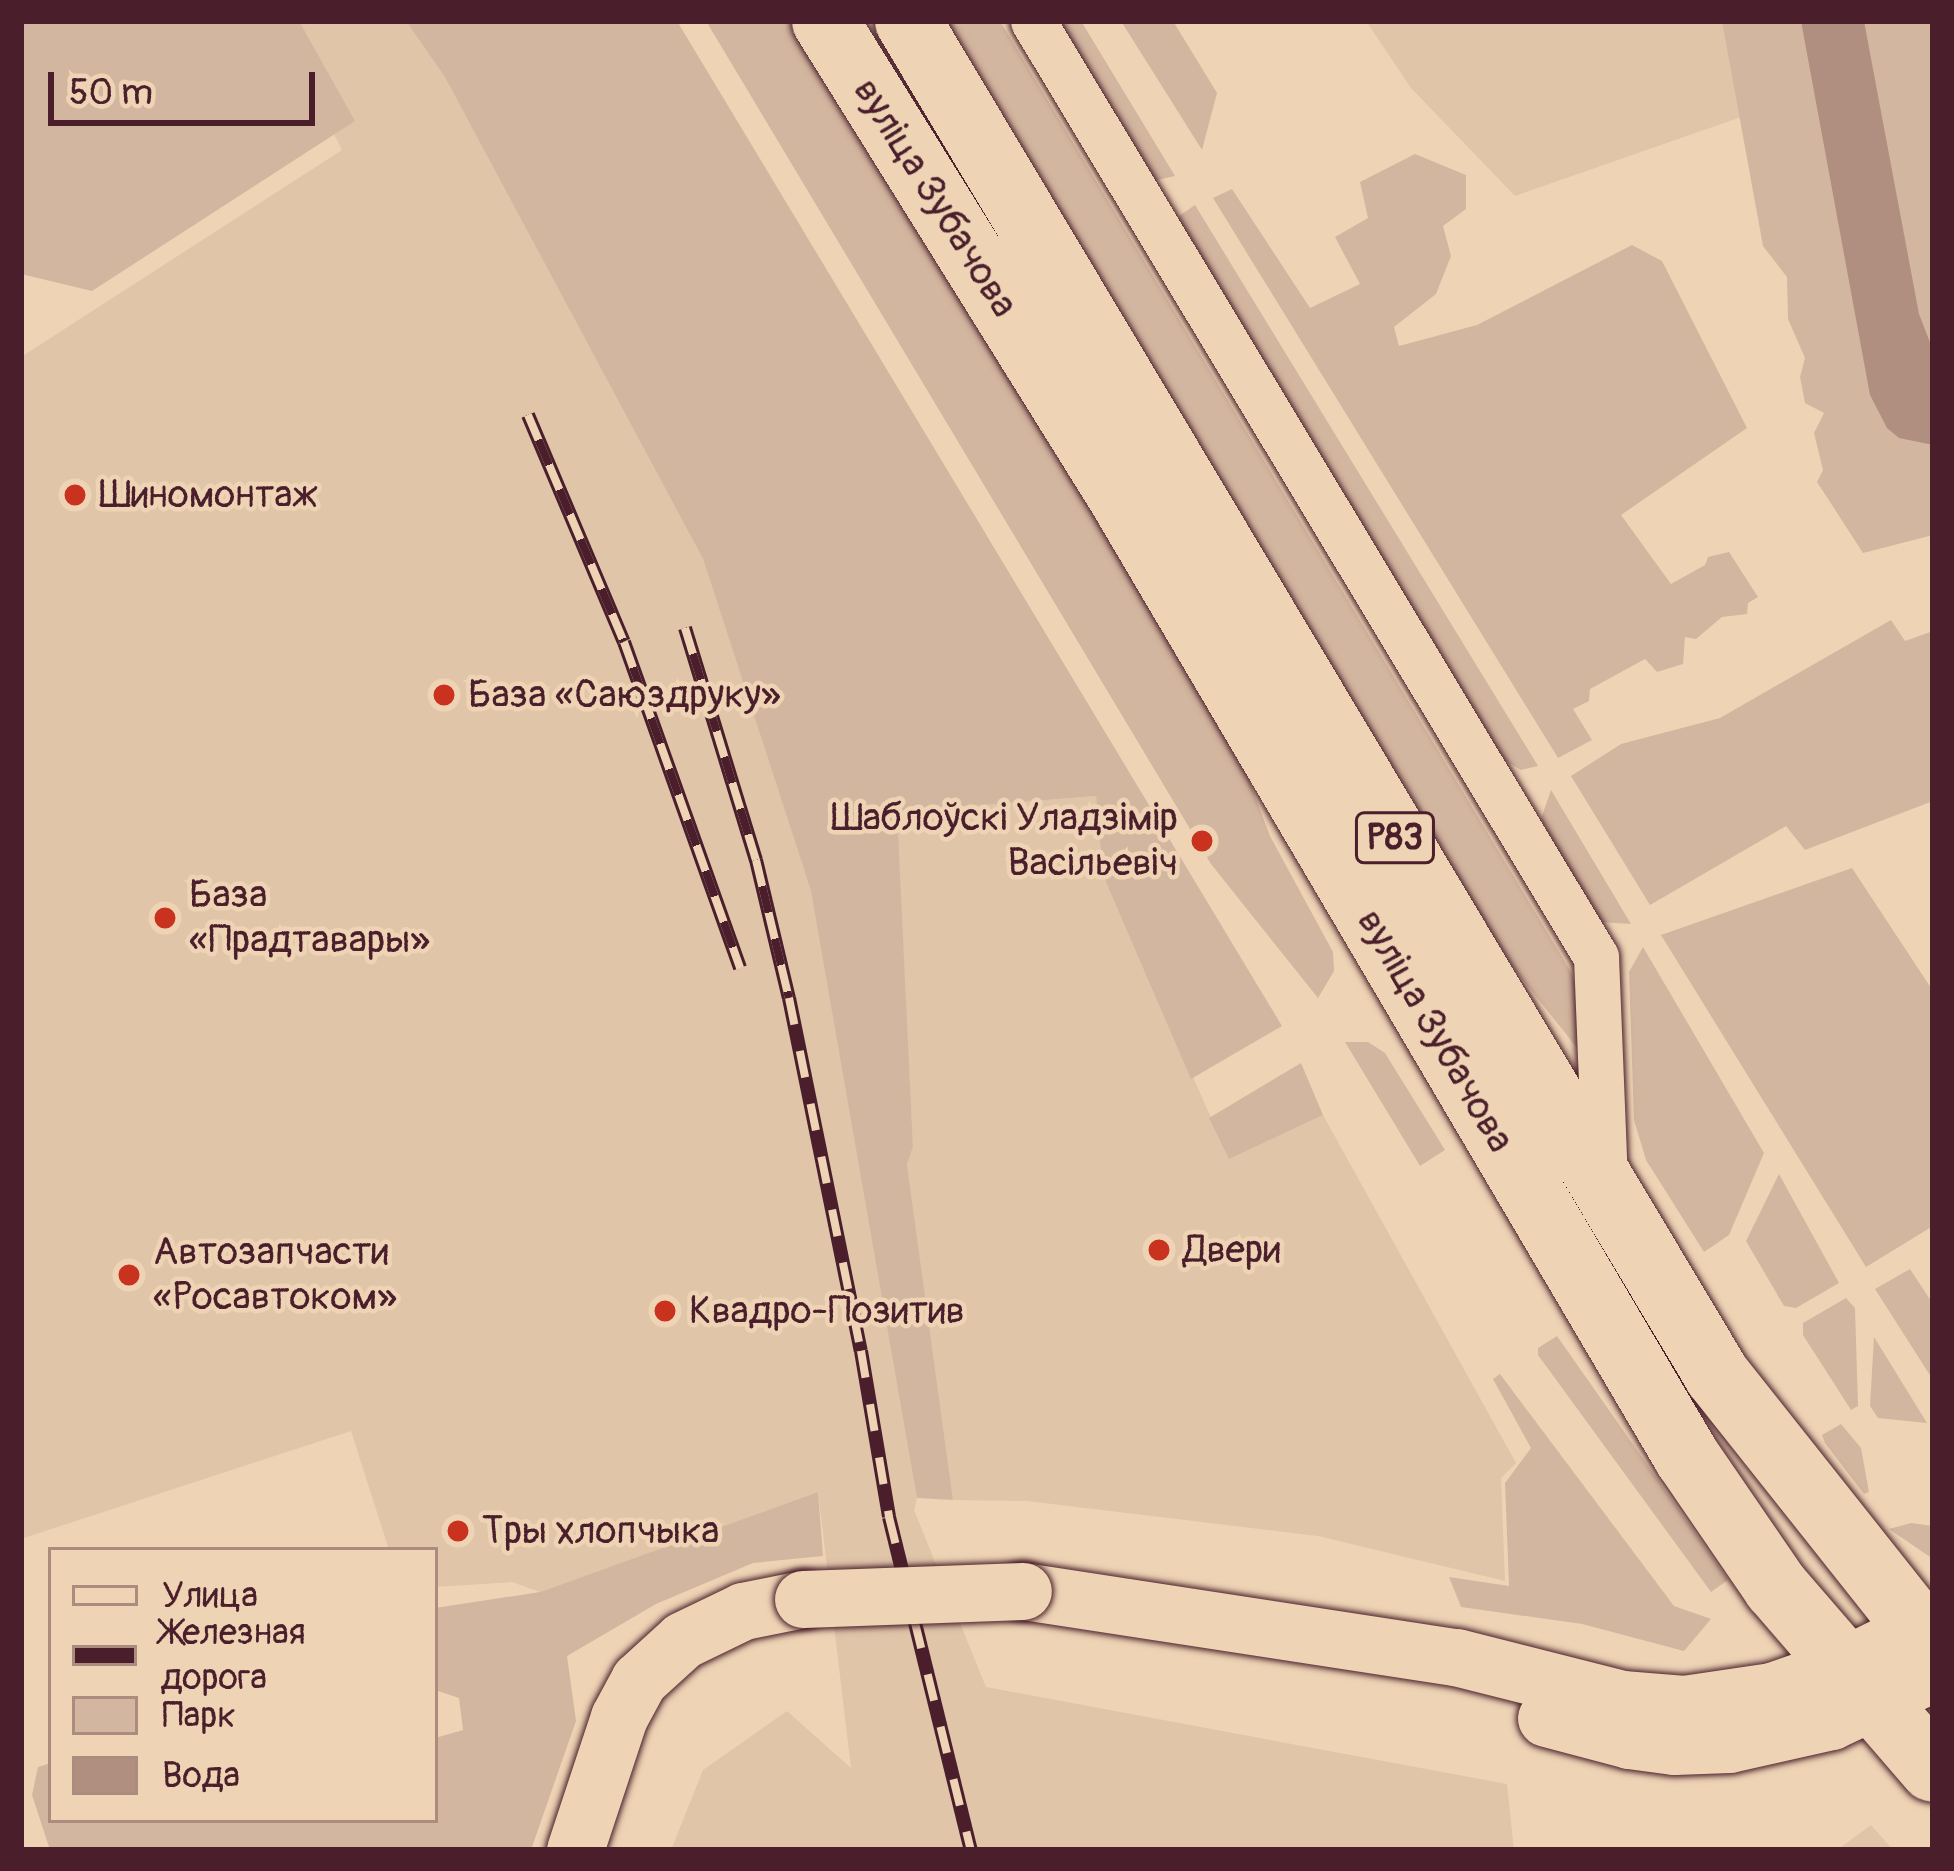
<!DOCTYPE html>
<html>
<head>
<meta charset="utf-8">
<style>
	body { margin:0 }
	#map { position:relative; width:1954px; height:1871px; overflow:hidden; background:#eed4b5; font-family:Pangolin,sans-serif }
	div>[style] { position:absolute }
	[style*='--x'] { left:calc(var(--x)*1px); top:calc(var(--y)*1px); width:calc(var(--w)*1px); rotate:calc(var(--a)*1deg) }
	.built>* { inset:0; background:#e0c5a9 }
	.green>* { inset:0; background:#d3b69f }
	.water>* { inset:0; background:#b08f81 }
	.roads { filter:drop-shadow(0 0 3px #4a1f2b) drop-shadow(0 0 3px #4a1f2b) }
	.minor>* { height:45px; margin:-22.5px; padding:0 22.5px; transform-origin:22.5px; border-radius:22.5px; background:#eed4b5 }
	.major>* { height:57px; margin:-28.5px; padding:0 28.5px; transform-origin:28.5px; border-radius:28.5px; background:#eed4b5 }
	.highway>* { height:66px; margin:-33px; padding:0 33px; transform-origin:33px; border-radius:33px; background:#eed4b5 }
	.rail>* { height:14px; margin-top:-7px; transform-origin:0; background:repeating-linear-gradient(90deg,#eed4b5 0 27px,#4a1f2b 0 54px); box-sizing:border-box; border-block:3px solid #4a1f2b }
	.bridges { filter:drop-shadow(0 0 3px #4a1f2b) drop-shadow(0 0 3px #4a1f2b) }
	.major-bridge>* { height:57px; margin:-28.5px; padding:0 28.5px; transform-origin:28.5px; border-radius:28.5px; background:#eed4b5 }
	.dots>* { width:33px; height:33px; translate:-50% -50%; box-sizing:border-box; border:6px solid #eed4b5; border-radius:50% }
	span { translate:-50% -50%; white-space:nowrap; text-align:center; line-height:1.15; -webkit-text-stroke:9px #eed4b5; paint-order:stroke }
	.shield-label span { padding:3px 9px; background:#eed4b5; border:3px solid; border-radius:9px; -webkit-text-stroke-width:0 }
	.shield-label { font-size:36px; color:#4a1f2b; font-weight:700 }
	.street-label { font-size:39px; color:#4a1f2b }
	.poi-label { font-size:39px; color:#4a1f2b }
	.left { translate:0 -50%; text-align:left }
	.right { translate:-100% -50%; text-align:right }
	.frame { position:absolute; inset:0; border:24px solid #4a1f2b; pointer-events:none }
	.legend { position:absolute; left:48px; top:1547px; width:390px; height:276px; box-sizing:border-box; background:#eed4b5; border:3px solid #ac8c7e; margin:0; padding:15px 21px; list-style:none; font-size:36px; color:#4a1f2b }
	.legend li { display:flex; align-items:center; gap:24px; height:60px }
	.legend b { width:60px; border:3px solid #ac8c7e }
	.scale { position:absolute; left:48px; top:72px; width:267px; height:54px; box-sizing:border-box; border:6px solid #4a1f2b; border-top:0; padding-left:15px; font-size:36px; line-height:42px; white-space:nowrap; color:#4a1f2b; -webkit-text-stroke:9px #eed4b5; paint-order:stroke }
</style>
</head>
<body>
<div id="map">
	<div class="built">
		<div style="clip-path:polygon(275px 21px,406px 21px,445px 76px,703px 559px,811px 891px,857px 1128px,917px 1498px,914px 1510px,986px 1687px,1507px 1784px,1514px 1850px,671px 1850px,703px 1770px,787px 1711px,851px 1768px,818px 1492px,540px 1592px,512px 1582px,435px 1587px,435px 1550px,389px 1550px,351px 1431px,21px 1539px,21px 357px,342px 150px)"></div>
		<div style="clip-path:polygon(1366px 21px,1726px 21px,1747px 115px,1515px 196px,1411px 88px)"></div>
		<div style="clip-path:polygon(1096px 796px,1103px 875px,1229px 1158px,1323px 1115px,1516px 1463px,1501px 1478px,1505px 1581px,1318px 1536px,1027px 1501px,953px 1500px,907px 1164px,913px 1147px,896px 812px)"></div>
		<div style="clip-path:polygon(1871px 1825px,1893px 1850px,1837px 1850px)"></div>
	</div>
	<div class="green">
		<div style="clip-path:polygon(21px 21px,299px 21px,355px 121px,92px 291px,21px 274px)"></div>
		<div style="clip-path:polygon(406px 21px,677px 21px,1282px 1026px,1191px 1079px,1103px 875px,1096px 796px,897px 812px,913px 1147px,907px 1164px,953px 1500px,917px 1498px,811px 891px,703px 559px,445px 77px)"></div>
		<div style="clip-path:polygon(706px 21px,802px 21px,1230px 730px,1270px 836px,1333px 952px,1334px 971px,1318px 998px,1211px 864px)"></div>
		<div style="clip-path:polygon(939px 21px,1000px 21px,1571px 972px,1584px 1011px,1585px 1058px,1504px 956px)"></div>
		<div style="clip-path:polygon(1050px 21px,1081px 21px,1175px 176px,1149px 182px)"></div>
		<div style="clip-path:polygon(1121px 21px,1173px 21px,1217px 93px,1202px 150px)"></div>
		<div style="clip-path:polygon(1722px 21px,1933px 21px,1933px 535px,1863px 553px,1817px 482px,1823px 470px,1814px 433px,1824px 413px,1805px 403px,1800px 377px,1805px 358px,1788px 319px,1787px 277px,1763px 246px)"></div>
		<div style="clip-path:polygon(1415px 154px,1466px 175px,1466px 209px,1443px 226px,1451px 256px,1436px 294px,1394px 327px,1399px 346px,1477px 325px,1632px 245px,1662px 261px,1747px 428px,1621px 515px,1671px 584px,1705px 565px,1708px 557px,1729px 552px,1758px 597px,1748px 603px,1747px 614px,1722px 617px,1696px 639px,1685px 637px,1683px 664px,1657px 672px,1645px 659px,1590px 689px,1589px 701px,1573px 709px,1592px 740px,1558px 758px,1213px 198px,1232px 189px,1310px 308px,1360px 284px,1335px 237px,1368px 218px,1360px 182px)"></div>
		<div style="clip-path:polygon(1195px 205px,1538px 766px,1521px 770px,1502px 759px,1180px 236px,1179px 216px)"></div>
		<div style="clip-path:polygon(1891px 620px,1905px 641px,1933px 631px,1933px 801px,1805px 850px,1786px 826px,1650px 905px,1571px 776px,1621px 744px,1720px 718px)"></div>
		<div style="clip-path:polygon(1551px 790px,1631px 924px,1599px 922px,1541px 819px)"></div>
		<div style="clip-path:polygon(1852px 868px,1933px 991px,1933px 1226px,1866px 1267px,1661px 935px)"></div>
		<div style="clip-path:polygon(1643px 947px,1764px 1153px,1729px 1235px,1704px 1252px,1646px 1160px,1634px 1120px,1629px 972px)"></div>
		<div style="clip-path:polygon(1345px 1042px,1368px 1042px,1385px 1053px,1445px 1150px,1420px 1166px)"></div>
		<div style="clip-path:polygon(1301px 1063px,1323px 1115px,1229px 1159px,1209px 1118px)"></div>
		<div style="clip-path:polygon(1779px 1174px,1839px 1283px,1796px 1308px,1784px 1306px,1746px 1241px)"></div>
		<div style="clip-path:polygon(1910px 1269px,1933px 1304px,1933px 1380px,1875px 1289px)"></div>
		<div style="clip-path:polygon(1846px 1298px,1855px 1308px,1858px 1406px,1851px 1410px,1803px 1335px,1803px 1323px)"></div>
		<div style="clip-path:polygon(1557px 1336px,1728px 1580px,1711px 1592px,1538px 1355px,1538px 1348px)"></div>
		<div style="clip-path:polygon(1874px 1337px,1927px 1423px,1878px 1418px,1870px 1406px)"></div>
		<div style="clip-path:polygon(1500px 1374px,1674px 1606px,1711px 1619px,1684px 1651px,1582px 1624px,1461px 1607px,1449px 1577px,1509px 1586px,1505px 1483px,1531px 1448px,1493px 1379px)"></div>
		<div style="clip-path:polygon(1841px 1424px,1861px 1448px,1869px 1492px,1864px 1494px,1825px 1443px,1822px 1435px)"></div>
		<div style="clip-path:polygon(818px 1492px,823px 1556px,753px 1563px,656px 1604px,567px 1656px,576px 1721px,531px 1850px,50px 1850px,32px 1795px,38px 1767px,51px 1763px,51px 1820px,435px 1820px,435px 1738px,463px 1730px,459px 1698px,435px 1690px,435px 1608px,540px 1592px)"></div>
		<div style="clip-path:polygon(1911px 1523px,1933px 1526px,1933px 1559px,1889px 1529px)"></div>
	</div>
	<div class="water">
		<div style="clip-path:polygon(1801px 21px,1864px 21px,1919px 314px,1933px 350px,1933px 445px,1899px 438px,1887px 428px,1870px 395px)"></div>
	</div>
	<div class="roads">
		<div class="minor">
			<div style="--x:1033;--y:21;--w:1092;--a:58.97"></div>
			<div style="--x:1596;--y:957;--w:224;--a:87.7"></div>
		</div>
		<div class="major">
			<div style="--x:1023;--y:1591;--w:438;--a:8.7"></div>
			<div style="--x:1456;--y:1657;--w:171;--a:14.2"></div>
			<div style="--x:1622;--y:1699;--w:62;--a:4.6"></div>
			<div style="--x:1684;--y:1704;--w:89;--a:-8.4"></div>
			<div style="--x:1772;--y:1691;--w:73;--a:-19.2"></div>
			<div style="--x:1841;--y:1667;--w:103;--a:-26.6"></div>
			<div style="--x:1546;--y:1718;--w:86;--a:14.8"></div>
			<div style="--x:1629;--y:1740;--w:45;--a:7.6"></div>
			<div style="--x:1674;--y:1746;--w:55;--a:-2.1"></div>
			<div style="--x:1729;--y:1744;--w:105;--a:-12.7"></div>
			<div style="--x:1831;--y:1721;--w:113;--a:-25.2"></div>
			<div style="--x:575;--y:1850;--w:140;--a:-71.7"></div>
			<div style="--x:619;--y:1717;--w:42;--a:-61.6"></div>
			<div style="--x:639;--y:1680;--w:59;--a:-42.3"></div>
			<div style="--x:683;--y:1640;--w:67;--a:-25.8"></div>
			<div style="--x:743;--y:1611;--w:61;--a:-11.3"></div>
		</div>
		<div class="highway">
			<div style="--x:825;--y:21;--w:562;--a:58.09"></div>
			<div style="--x:1122;--y:498;--w:1113;--a:59.5"></div>
			<div style="--x:1687;--y:1457;--w:158;--a:55.6"></div>
			<div style="--x:1776;--y:1587;--w:240;--a:49.2"></div>
			<div style="--x:908;--y:21;--w:1577;--a:59.14"></div>
			<div style="--x:1717;--y:1375;--w:348;--a:51.6"></div>
		</div>
	</div>
	<div class="rail">
		<div style="--x:528;--y:415;--w:246;--a:67.1"></div>
		<div style="--x:624;--y:642;--w:346;--a:70.4"></div>
		<div style="--x:685;--y:628;--w:243;--a:73"></div>
		<div style="--x:756;--y:860;--w:142;--a:76.6"></div>
		<div style="--x:789;--y:998;--w:360;--a:78.5"></div>
		<div style="--x:861;--y:1351;--w:168;--a:80.4"></div>
		<div style="--x:889;--y:1517;--w:343;--a:76.2"></div>
	</div>
	<div class="bridges">
		<div class="major-bridge">
			<div style="--x:803;--y:1599;--w:220;--a:-2.1"></div>
		</div>
	</div>
	<div class="dots">
		<div style="left:75px;top:495px;background:#c8321e"></div>
		<div style="left:444px;top:695px;background:#c8321e"></div>
		<div style="left:1202px;top:841px;background:#c8321e"></div>
		<div style="left:165px;top:918px;background:#c8321e"></div>
		<div style="left:1159px;top:1250px;background:#c8321e"></div>
		<div style="left:129px;top:1275px;background:#c8321e"></div>
		<div style="left:665px;top:1311px;background:#c8321e"></div>
		<div style="left:458px;top:1531px;background:#c8321e"></div>
	</div>
	<div class="shield-label">
		<span style="left:1395px;top:838px">Р83</span>
	</div>
	<div class="street-label">
		<span style="left:935px;top:198px;rotate:58deg">вуліца Зубачова</span>
		<span style="left:1435px;top:1031px;rotate:60deg">вуліца Зубачова</span>
	</div>
	<div class="poi-label">
		<span class="left" style="left:99px;top:495px">Шиномонтаж</span>
		<span class="left" style="left:468px;top:695px">База «Саюздруку»</span>
		<span class="right" style="left:1178px;top:841px">Шаблоўскі Уладзімір<br>Васільевіч</span>
		<span class="left" style="left:189px;top:918px">База<br>«Прадтавары»</span>
		<span class="left" style="left:1183px;top:1250px">Двери</span>
		<span class="left" style="left:153px;top:1275px">Автозапчасти<br>«Росавтоком»</span>
		<span class="left" style="left:689px;top:1311px">Квадро-Позитив</span>
		<span class="left" style="left:482px;top:1531px">Тры хлопчыка</span>
	</div>
	<div class="frame"></div>
	<ul class="legend">
	<li><b style="height:15px;background:#eed4b5"></b>Улица</li>
	<li><b style="height:15px;background:#4a1f2b"></b>Железная дорога</li>
	<li><b style="height:33px;background:#d3b69f"></b>Парк</li>
	<li><b style="height:33px;background:#b08f81"></b>Вода</li>
	</ul>
	<div class="scale">50 m</div>
</div>
</body>
</html>
